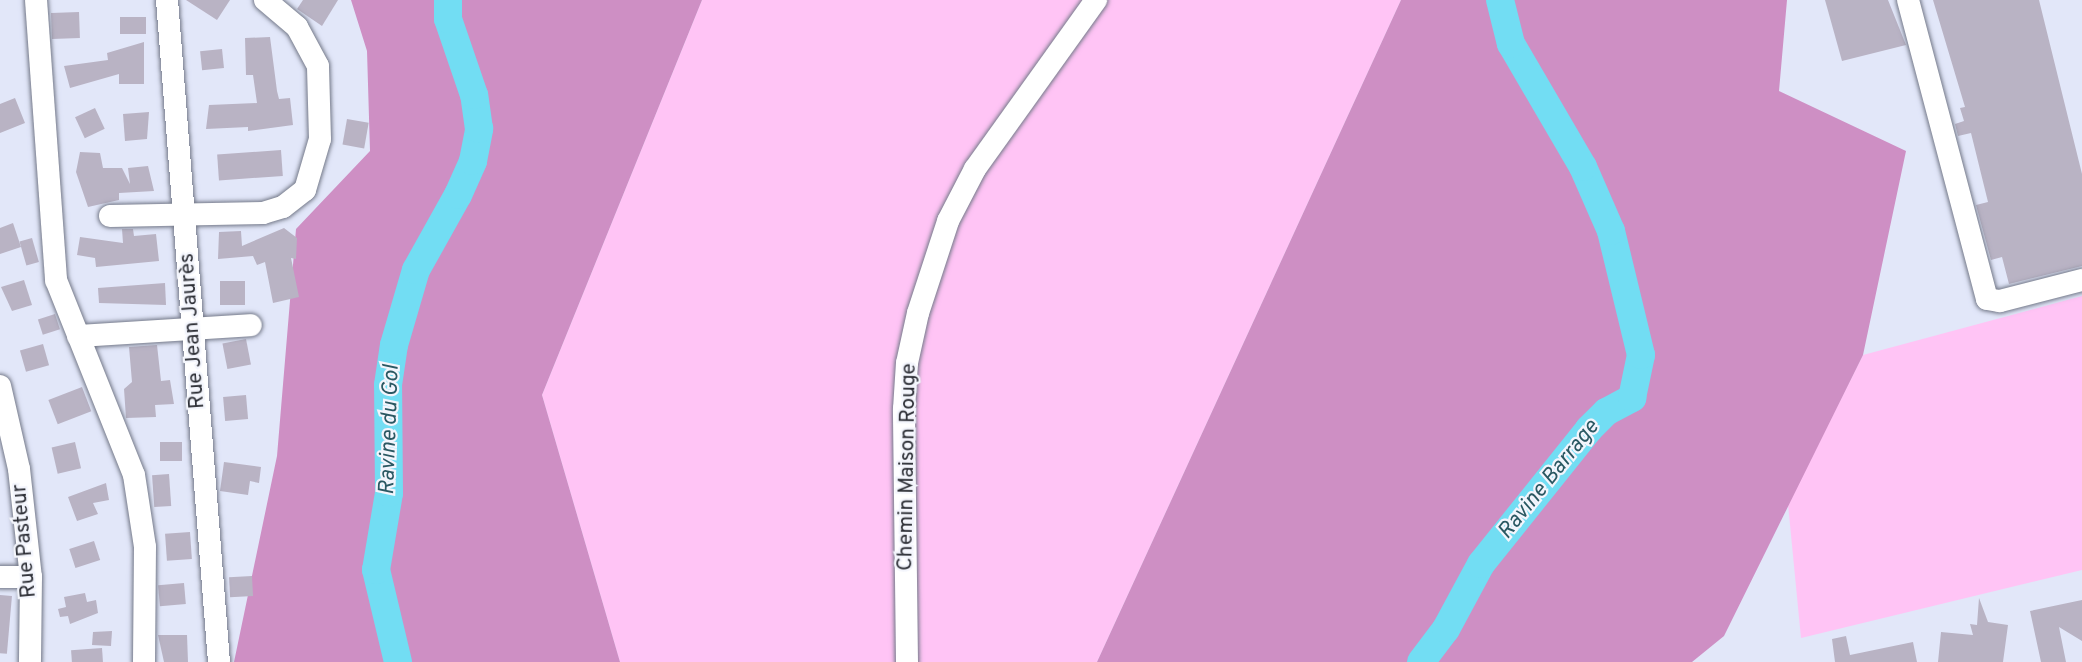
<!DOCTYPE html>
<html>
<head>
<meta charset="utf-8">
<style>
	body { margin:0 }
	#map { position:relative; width:2082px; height:662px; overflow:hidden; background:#e2e7f9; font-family:Overpass,sans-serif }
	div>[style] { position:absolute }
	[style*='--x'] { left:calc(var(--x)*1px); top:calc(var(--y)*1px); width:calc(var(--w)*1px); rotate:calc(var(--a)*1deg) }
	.green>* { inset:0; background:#ffc4f5 }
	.forest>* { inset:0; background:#ce8fc4 }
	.river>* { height:28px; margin:-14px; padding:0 14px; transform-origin:14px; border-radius:14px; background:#72ddf3 }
	.building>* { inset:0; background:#b9b3c4; transform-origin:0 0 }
	.roads { filter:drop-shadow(0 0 2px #747989) drop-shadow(0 0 2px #747989) }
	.minor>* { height:22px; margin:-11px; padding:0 11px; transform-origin:11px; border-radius:11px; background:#fff }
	span { translate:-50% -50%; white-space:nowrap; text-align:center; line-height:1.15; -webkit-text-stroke:4.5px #f3f5fc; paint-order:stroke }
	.street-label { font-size:21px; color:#2c2e35 }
	.water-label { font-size:22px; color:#2a5862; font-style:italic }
</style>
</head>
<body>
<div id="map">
	<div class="green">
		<div style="clip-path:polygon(702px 0,1401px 0,1097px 662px,620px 662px,542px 395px)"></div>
		<div style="clip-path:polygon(2082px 296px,2082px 570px,1801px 638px,1788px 504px,1863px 355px)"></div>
	</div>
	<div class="forest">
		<div style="clip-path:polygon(351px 0,702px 0,542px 395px,620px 662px,234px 662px,277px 456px,296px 229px,370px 151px,367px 51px)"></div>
		<div style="clip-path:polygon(1401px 0,1787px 0,1779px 91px,1906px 151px,1863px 355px,1724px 636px,1692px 662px,1097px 662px)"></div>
	</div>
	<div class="river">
		<div style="--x:398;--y:662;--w:95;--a:-103.4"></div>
		<div style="--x:376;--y:570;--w:78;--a:-80.4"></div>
		<div style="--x:389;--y:493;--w:108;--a:-90.5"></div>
		<div style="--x:388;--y:385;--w:40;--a:-81.5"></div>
		<div style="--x:394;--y:345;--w:78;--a:-73.7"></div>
		<div style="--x:416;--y:270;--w:86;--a:-60.8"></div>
		<div style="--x:458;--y:195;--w:37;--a:-66"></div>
		<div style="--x:473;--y:161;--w:33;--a:-79"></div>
		<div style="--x:479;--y:129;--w:34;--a:-98"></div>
		<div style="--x:474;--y:95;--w:80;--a:-108.9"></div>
		<div style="--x:448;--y:19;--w:19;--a:-90"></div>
		<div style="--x:1421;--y:662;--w:41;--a:-52.9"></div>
		<div style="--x:1446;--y:629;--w:74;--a:-61.7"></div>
		<div style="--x:1481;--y:564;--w:173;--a:-51.3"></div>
		<div style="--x:1589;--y:429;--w:24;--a:-45"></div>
		<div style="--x:1606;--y:412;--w:30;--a:-28"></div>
		<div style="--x:1632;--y:398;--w:44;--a:-78.2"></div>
		<div style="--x:1641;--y:355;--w:128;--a:-103.6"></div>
		<div style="--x:1611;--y:231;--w:70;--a:-113.6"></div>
		<div style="--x:1583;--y:167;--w:143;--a:-120.3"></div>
		<div style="--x:1511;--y:44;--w:45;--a:-104"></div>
	</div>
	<div class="building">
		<div style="clip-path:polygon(186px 0,230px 0,217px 20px)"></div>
		<div style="clip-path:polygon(303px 0,338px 0,322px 26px,297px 9px)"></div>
		<div style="clip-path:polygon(1825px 0,1888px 0,1906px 45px,1842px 61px)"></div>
		<div style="clip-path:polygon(1933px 0,2039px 0,2082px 174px,2082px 266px,2009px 284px,2002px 257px,1991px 260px,1976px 205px,1988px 202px,1971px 133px,1958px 136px,1955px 124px,1964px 121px,1960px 108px,1965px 107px)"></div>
		<div style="left:79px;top:12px;width:26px;height:28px;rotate:88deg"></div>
		<div style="left:146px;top:17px;width:17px;height:26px;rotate:90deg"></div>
		<div style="clip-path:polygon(270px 37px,277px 91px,279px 99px,290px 98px,293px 125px,248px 131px,248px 127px,206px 129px,209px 105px,257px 103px,253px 75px,246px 75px,245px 38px)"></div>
		<div style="clip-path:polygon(144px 42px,144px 84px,119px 84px,119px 74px,70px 88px,64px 66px,108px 60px,107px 53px)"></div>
		<div style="left:222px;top:49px;width:19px;height:22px;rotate:84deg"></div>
		<div style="clip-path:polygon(15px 98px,25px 123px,0 133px,0 104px)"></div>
		<div style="left:95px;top:108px;width:23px;height:22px;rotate:65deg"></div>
		<div style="clip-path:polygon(149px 112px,147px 139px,125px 141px,123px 114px)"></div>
		<div style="left:347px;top:119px;width:22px;height:26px;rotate:10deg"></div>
		<div style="left:281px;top:150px;width:26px;height:64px;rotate:86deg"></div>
		<div style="clip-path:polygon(80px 152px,100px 153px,103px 168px,122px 168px,130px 184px,128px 168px,148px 166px,154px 191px,119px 193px,119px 200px,88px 207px,76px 172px)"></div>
		<div style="clip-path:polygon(13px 223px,21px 247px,0 254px,0 228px)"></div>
		<div style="clip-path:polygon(284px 228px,297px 238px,296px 259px,291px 258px,299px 297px,273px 303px,265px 262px,257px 265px,253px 256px,218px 259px,219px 232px,241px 231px,242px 246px)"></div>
		<div style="clip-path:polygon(122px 229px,133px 229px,134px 236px,156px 234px,159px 261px,96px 267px,95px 258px,77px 255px,80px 237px,123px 243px)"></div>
		<div style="left:32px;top:238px;width:25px;height:13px;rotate:74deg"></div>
		<div style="clip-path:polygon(24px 280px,32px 305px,12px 311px,1px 287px)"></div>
		<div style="left:220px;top:281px;width:25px;height:24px"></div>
		<div style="clip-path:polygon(165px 283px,166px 305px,99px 303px,98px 288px)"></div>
		<div style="left:55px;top:314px;width:16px;height:18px;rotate:72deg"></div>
		<div style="left:246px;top:339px;width:26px;height:24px;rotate:79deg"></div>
		<div style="left:43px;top:344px;width:22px;height:24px;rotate:74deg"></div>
		<div style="clip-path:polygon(157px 345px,161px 381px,170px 380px,174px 404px,155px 405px,156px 417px,126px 418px,124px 389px,132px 382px,129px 347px)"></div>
		<div style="left:82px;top:387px;width:26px;height:36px;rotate:69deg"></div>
		<div style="left:246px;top:395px;width:24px;height:23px;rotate:85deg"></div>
		<div style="left:75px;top:442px;width:27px;height:24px;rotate:77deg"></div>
		<div style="left:160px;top:442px;width:22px;height:19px"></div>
		<div style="clip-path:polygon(224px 462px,261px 467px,259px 483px,250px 481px,248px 495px,220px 491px)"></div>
		<div style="left:169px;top:474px;width:32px;height:17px;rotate:86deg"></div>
		<div style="clip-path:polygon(106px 483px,109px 500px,93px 503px,98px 514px,77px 521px,68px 497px)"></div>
		<div style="left:190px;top:532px;width:27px;height:25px;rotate:86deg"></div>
		<div style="left:94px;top:541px;width:20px;height:26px;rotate:72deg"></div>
		<div style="left:252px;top:576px;width:20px;height:23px;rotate:87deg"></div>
		<div style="left:184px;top:583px;width:21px;height:26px;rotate:85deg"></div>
		<div style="clip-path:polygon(85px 593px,87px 602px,96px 600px,98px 613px,70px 624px,68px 616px,60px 617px,58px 609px,66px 607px,64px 597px)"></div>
		<div style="left:0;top:595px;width:12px;height:58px;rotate:5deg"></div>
		<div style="clip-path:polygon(1979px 598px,1988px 622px,2008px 625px,2003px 662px,1938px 662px,1941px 632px,1973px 635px,1970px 624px,1977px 625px)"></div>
		<div style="clip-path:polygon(2082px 600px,2082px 641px,2059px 627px,2066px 662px,2041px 662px,2030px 611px)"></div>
		<div style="clip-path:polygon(112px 631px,111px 646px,92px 645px,93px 632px)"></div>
		<div style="clip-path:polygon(158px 635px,187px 635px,188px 662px,164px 662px)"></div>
		<div style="clip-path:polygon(1846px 636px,1850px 655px,1913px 642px,1917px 662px,1835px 662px,1832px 639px)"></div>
		<div style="left:102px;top:648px;width:14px;height:31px;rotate:86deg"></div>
	</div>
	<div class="roads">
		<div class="minor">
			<div style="--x:36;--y:0;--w:281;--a:85.9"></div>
			<div style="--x:56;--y:280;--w:210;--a:68.2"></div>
			<div style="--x:134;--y:475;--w:73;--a:81.3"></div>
			<div style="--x:145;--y:547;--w:115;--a:90.5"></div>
			<div style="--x:167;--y:0;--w:664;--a:85.51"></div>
			<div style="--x:1908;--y:0;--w:309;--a:75.2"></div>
			<div style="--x:1987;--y:299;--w:13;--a:9"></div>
			<div style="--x:2000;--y:301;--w:85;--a:-14.4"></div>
			<div style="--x:110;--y:216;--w:153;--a:-1.1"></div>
			<div style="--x:263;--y:213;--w:21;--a:-17"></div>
			<div style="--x:283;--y:207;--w:28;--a:-38"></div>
			<div style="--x:305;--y:190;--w:53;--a:-73.6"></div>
			<div style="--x:320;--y:139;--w:73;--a:-91.6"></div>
			<div style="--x:318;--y:66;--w:44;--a:-118.3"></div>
			<div style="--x:297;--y:27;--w:42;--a:-139.8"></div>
			<div style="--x:78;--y:336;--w:173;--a:-3.6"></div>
			<div style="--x:0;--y:386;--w:85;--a:77.1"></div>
			<div style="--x:19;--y:469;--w:109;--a:83.7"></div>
			<div style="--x:31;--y:577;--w:85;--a:90.7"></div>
			<div style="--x:0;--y:577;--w:31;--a:0"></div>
			<div style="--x:907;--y:662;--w:253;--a:-90.7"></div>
			<div style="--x:904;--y:409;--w:46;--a:-86.3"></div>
			<div style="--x:907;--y:363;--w:51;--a:-77.6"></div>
			<div style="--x:918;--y:313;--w:97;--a:-71.9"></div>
			<div style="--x:948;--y:221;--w:59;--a:-62.6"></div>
			<div style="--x:975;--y:169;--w:208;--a:-54.4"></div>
		</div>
	</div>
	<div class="street-label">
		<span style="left:193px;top:331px;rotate:-94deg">Rue Jean Jaurès</span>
		<span style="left:908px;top:467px;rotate:-89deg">Chemin Maison Rouge</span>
		<span style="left:25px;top:541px;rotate:-95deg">Rue Pasteur</span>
	</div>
	<div class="water-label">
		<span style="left:390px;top:430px;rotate:-88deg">Ravine du Gol</span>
		<span style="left:1549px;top:480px;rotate:-51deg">Ravine Barrage</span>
	</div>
</div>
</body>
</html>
